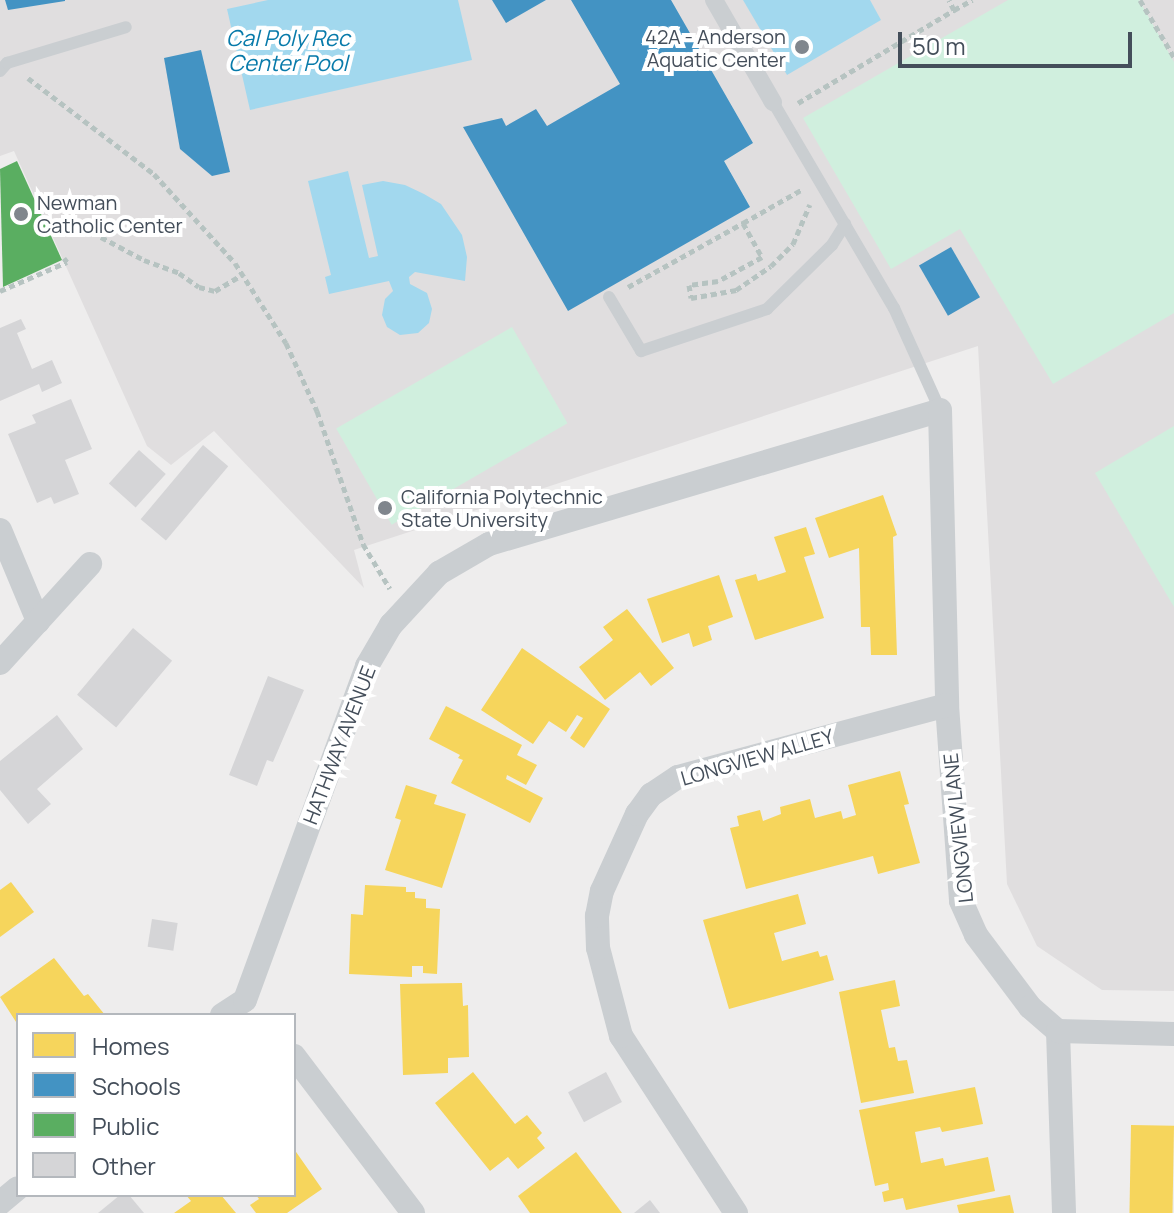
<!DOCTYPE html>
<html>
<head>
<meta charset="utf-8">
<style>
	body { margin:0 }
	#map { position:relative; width:1174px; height:1213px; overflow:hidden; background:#eeeded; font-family:Manrope,sans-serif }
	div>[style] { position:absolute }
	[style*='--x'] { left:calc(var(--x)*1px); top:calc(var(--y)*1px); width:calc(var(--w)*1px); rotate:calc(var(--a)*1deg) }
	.education>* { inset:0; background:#e0dedf }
	.green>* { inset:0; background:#d0efde; transform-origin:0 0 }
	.water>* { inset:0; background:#a2d8ee }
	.homes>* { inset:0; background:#f6d55c; transform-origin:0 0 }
	.schools>* { inset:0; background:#4393c3; transform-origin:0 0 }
	.public>* { inset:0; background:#5aae61 }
	.building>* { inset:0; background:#d5d5d7; transform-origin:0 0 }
	.path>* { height:5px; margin-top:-2.5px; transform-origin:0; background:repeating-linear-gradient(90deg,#b6c3c1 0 6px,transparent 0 10px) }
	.service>* { height:12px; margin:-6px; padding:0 6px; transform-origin:6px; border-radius:6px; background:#caced1 }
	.pedestrian>* { height:18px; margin:-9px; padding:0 9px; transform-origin:9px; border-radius:9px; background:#caced1 }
	.minor>* { height:24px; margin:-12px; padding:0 12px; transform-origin:12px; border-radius:12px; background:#caced1 }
	.dots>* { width:22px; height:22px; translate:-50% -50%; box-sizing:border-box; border:4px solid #fff; border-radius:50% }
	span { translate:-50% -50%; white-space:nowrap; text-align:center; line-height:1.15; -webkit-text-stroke:8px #fff; paint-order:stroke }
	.poi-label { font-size:20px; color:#444e5a }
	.right { translate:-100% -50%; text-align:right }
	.left { translate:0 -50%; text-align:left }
	.street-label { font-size:20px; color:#444e5a }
	.water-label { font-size:22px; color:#077aaa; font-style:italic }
	.legend { position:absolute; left:16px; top:1013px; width:280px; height:184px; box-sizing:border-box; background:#fff; border:2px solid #b4b8bd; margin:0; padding:10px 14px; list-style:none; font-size:24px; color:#444e5a }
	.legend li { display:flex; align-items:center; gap:16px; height:40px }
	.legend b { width:40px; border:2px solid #b4b8bd }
	.scale { position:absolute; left:898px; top:32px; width:234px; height:36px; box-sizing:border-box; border:4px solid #444e5a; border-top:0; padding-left:10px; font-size:24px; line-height:28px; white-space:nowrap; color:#444e5a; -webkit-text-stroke:6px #fff; paint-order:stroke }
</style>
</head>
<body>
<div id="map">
	<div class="education">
		<div style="clip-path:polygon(0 0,1174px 0,1174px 991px,1102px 990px,1037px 946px,1007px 884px,978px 346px,354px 550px,364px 588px,214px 431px,171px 465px,147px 446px,14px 151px,0 156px)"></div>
	</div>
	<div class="green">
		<div style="clip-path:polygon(1008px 0,1139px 0,1174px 62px,1174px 313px,1053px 384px,960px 229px,891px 269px,803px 118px)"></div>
		<div style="left:512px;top:327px;width:111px;height:203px;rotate:60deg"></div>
		<div style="clip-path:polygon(1174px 426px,1174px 607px,1095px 473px)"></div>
	</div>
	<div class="water">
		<div style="clip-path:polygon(268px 0,458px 0,472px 60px,250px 110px,227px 9px)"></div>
		<div style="clip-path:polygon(743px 0,870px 0,881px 20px,787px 75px)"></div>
		<div style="clip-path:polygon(348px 171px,369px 258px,378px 256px,362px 185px,383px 181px,405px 185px,424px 194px,441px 204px,462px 235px,467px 257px,465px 281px,415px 272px,409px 277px,410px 284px,427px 293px,432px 309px,429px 323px,418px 333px,400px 335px,387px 327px,382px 315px,385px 299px,393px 291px,389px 281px,329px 294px,325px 277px,331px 275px,308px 181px)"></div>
	</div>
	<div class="homes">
		<div style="clip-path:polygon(883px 495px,897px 535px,893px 537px,897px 655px,871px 655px,870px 627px,861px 627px,859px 548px,829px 558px,815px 518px)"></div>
		<div style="clip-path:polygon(806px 527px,815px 554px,804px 557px,824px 618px,755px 640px,735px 580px,756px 574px,758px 581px,786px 572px,774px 537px)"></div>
		<div style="clip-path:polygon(719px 575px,733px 617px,708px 626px,712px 640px,693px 647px,689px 633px,662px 643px,647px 599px)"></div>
		<div style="clip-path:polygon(627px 609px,674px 668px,651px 686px,640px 672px,605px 700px,579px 667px,613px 640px,603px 627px)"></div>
		<div style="clip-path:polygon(522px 648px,610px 709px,584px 748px,570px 738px,583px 718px,577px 715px,566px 732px,549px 721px,533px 744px,481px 710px)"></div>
		<div style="clip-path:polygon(446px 706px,522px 745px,517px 755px,537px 765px,526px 785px,507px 775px,506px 779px,543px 798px,530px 823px,451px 783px,463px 760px,458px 758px,460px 755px,429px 739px)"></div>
		<div style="clip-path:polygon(900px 771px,909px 804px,904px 805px,920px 863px,878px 874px,873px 856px,746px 889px,730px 828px,739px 826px,737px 816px,760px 810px,763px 821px,781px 814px,780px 807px,810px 799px,815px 818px,841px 811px,843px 819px,856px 815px,848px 785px)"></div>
		<div style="clip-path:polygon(406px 785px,437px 795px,434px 804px,466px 814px,442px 888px,385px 870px,401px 820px,395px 818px)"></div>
		<div style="clip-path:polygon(11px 882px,34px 912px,0 937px,0 890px)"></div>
		<div style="clip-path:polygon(365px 885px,406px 887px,406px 892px,415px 892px,415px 898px,426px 899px,426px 908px,440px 909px,437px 974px,423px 973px,423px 966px,412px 966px,412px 977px,349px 974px,351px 914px,363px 915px)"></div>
		<div style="clip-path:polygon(798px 894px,806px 924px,774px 933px,782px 961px,818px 951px,820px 957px,827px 955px,834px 980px,729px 1009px,703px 920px)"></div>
		<div style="clip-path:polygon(54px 958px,84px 996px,88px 994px,105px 1015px,18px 1015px,18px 1025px,0 997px)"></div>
		<div style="clip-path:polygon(895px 980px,900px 1006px,881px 1010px,889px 1048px,895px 1047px,898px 1061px,907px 1060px,914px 1093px,861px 1103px,839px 992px)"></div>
		<div style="clip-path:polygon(462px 983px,463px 1006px,468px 1005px,469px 1057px,448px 1058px,448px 1073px,403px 1075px,400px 984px)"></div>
		<div style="clip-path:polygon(473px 1072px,515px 1124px,527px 1115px,542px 1133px,537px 1138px,545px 1148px,518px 1169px,508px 1157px,490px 1171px,435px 1103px)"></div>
		<div style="clip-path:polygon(975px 1087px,983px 1124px,942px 1132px,940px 1127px,915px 1132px,921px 1163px,943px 1158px,945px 1166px,988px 1157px,995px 1191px,906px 1210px,903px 1198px,884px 1202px,882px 1192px,889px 1190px,888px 1183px,875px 1186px,859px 1110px)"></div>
		<div style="left:1131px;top:1125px;width:43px;height:88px;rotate:1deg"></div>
		<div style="clip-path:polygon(294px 1149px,322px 1189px,287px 1213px,256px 1213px,250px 1205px,259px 1199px,256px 1195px,294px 1195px)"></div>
		<div style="clip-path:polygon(576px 1152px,622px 1213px,530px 1213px,518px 1196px)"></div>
		<div style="clip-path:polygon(186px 1195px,221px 1195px,236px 1213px,174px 1213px,191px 1201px)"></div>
		<div style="clip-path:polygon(1010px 1195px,1014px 1213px,959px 1213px,957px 1205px)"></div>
	</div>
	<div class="schools">
		<div style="clip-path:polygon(5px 0,65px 0,65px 1px,8px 10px)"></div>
		<div style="clip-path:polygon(492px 0,546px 0,506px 23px)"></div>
		<div style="clip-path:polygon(571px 0,671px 0,753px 143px,724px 161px,750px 207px,568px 311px,463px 127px,502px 118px,506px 126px,536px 109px,547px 126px,620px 84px)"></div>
		<div style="clip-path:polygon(201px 50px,230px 172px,212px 176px,180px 149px,164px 58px)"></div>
		<div style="left:951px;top:247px;width:58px;height:37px;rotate:60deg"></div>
	</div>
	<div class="public">
		<div style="clip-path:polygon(17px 161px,62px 260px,3px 287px,0 169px)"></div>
	</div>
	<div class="building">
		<div style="clip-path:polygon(21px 319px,26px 329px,17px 333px,32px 369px,52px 360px,62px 383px,42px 392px,39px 384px,0 401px,0 328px)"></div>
		<div style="clip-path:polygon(71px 399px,92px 449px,65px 460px,79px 494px,54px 504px,51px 497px,37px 503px,8px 434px,36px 423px,32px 415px)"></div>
		<div style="left:203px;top:445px;width:33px;height:97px;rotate:40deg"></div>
		<div style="left:139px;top:450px;width:36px;height:45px;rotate:42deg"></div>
		<div style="left:133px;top:628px;width:51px;height:87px;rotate:40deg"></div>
		<div style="clip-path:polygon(268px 676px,304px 690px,273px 762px,267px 760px,257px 786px,229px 775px)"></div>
		<div style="clip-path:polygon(57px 715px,83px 749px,37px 789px,51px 804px,28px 824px,0 790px,0 761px)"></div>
		<div style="left:152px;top:919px;width:26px;height:28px;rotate:9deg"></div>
		<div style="left:606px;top:1072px;width:34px;height:43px;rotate:62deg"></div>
		<div style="clip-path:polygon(120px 1195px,129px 1195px,144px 1213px,98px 1213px)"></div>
		<div style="clip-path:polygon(650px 1200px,660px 1213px,634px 1213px)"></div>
	</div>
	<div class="path">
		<div style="--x:1140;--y:0;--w:66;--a:59.2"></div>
		<div style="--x:954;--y:10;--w:21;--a:-29"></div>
		<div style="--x:28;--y:78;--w:158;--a:37.3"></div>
		<div style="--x:154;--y:174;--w:120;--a:47.7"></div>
		<div style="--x:235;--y:263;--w:95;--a:57.5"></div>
		<div style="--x:286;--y:343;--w:75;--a:65.5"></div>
		<div style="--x:317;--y:411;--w:141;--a:70.9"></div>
		<div style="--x:363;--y:544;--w:52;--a:59"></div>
		<div style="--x:798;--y:103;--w:182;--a:-30.8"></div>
		<div style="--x:954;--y:10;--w:11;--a:-117"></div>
		<div style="--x:743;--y:223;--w:67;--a:-29.6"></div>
		<div style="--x:101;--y:237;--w:49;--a:28.1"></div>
		<div style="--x:144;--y:260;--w:37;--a:20"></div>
		<div style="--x:179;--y:273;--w:24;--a:35"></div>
		<div style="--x:199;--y:287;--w:16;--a:14"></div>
		<div style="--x:215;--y:291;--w:33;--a:-31"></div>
		<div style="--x:628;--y:287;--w:132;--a:-29.1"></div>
		<div style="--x:743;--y:223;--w:39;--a:61"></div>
		<div style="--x:762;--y:257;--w:50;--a:151.4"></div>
		<div style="--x:718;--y:281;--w:29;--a:172"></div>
		<div style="--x:689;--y:285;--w:13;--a:81"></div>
		<div style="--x:691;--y:298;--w:46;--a:-10.1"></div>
		<div style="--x:736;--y:290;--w:42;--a:-34.4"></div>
		<div style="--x:771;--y:266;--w:31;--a:-45"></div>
		<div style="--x:793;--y:244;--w:43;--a:-67"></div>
		<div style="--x:0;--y:291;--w:73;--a:-23.4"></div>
		<div style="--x:67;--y:262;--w:5;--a:-127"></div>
	</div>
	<div class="service">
		<div style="--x:0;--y:71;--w:11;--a:-49"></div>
		<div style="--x:7;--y:63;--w:124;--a:-16.8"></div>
		<div style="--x:773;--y:102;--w:239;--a:59.6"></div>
		<div style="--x:894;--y:308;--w:112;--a:65.7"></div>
		<div style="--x:609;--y:297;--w:63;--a:59.3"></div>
		<div style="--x:641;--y:351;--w:133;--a:-18.4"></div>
		<div style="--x:767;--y:309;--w:91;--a:-44.6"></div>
		<div style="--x:832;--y:245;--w:25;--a:-58"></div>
	</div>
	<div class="pedestrian">
		<div style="--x:714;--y:0;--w:118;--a:60"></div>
	</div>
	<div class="minor">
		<div style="--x:0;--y:530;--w:99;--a:67.3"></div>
		<div style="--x:0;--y:663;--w:134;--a:-47.7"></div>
		<div style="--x:222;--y:1015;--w:27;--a:-33"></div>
		<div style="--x:245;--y:1000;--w:356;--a:-69.9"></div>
		<div style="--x:367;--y:666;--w:48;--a:-59.7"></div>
		<div style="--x:391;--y:625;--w:71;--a:-47.3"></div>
		<div style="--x:439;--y:573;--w:58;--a:-30.1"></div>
		<div style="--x:489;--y:544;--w:470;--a:-16.5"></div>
		<div style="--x:940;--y:410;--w:295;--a:88.6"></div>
		<div style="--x:947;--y:705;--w:196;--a:85.9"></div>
		<div style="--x:961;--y:901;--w:37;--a:66"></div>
		<div style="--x:976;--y:935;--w:90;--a:53.1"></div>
		<div style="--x:1030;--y:1007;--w:37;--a:41"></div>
		<div style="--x:1058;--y:1031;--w:182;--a:88.1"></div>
		<div style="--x:1058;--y:1031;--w:116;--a:1.5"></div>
		<div style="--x:294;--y:1056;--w:197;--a:52.8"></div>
		<div style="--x:0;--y:1203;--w:23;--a:-40"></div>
		<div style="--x:736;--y:1213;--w:211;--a:-123"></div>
		<div style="--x:621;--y:1036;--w:91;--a:-104.6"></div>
		<div style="--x:598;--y:948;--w:32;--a:-92"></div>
		<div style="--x:597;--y:916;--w:25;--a:-79"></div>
		<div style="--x:602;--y:891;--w:85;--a:-65.6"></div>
		<div style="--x:637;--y:814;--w:24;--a:-54"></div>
		<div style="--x:651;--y:795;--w:32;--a:-34"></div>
		<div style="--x:678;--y:777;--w:278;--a:-15"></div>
	</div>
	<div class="dots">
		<div style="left:802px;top:47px;background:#80868d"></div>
		<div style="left:21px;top:214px;background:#80868d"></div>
		<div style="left:385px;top:508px;background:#80868d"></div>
	</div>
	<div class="poi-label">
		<span class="right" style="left:786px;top:48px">42A - Anderson<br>Aquatic Center</span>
		<span class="left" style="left:37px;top:214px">Newman<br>Catholic Center</span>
		<span class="left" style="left:401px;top:508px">California Polytechnic<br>State University</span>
	</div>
	<div class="street-label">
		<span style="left:339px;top:745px;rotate:-69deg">HATHWAY AVENUE</span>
		<span style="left:757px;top:757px;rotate:-16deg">LONGVIEW ALLEY</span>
		<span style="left:958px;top:828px;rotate:-96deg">LONGVIEW LANE</span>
	</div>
	<div class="water-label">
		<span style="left:288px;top:51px">Cal Poly Rec<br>Center Pool</span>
	</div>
	<ul class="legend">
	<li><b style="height:22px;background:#f6d55c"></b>Homes</li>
	<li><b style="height:22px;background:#4393c3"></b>Schools</li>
	<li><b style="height:22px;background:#5aae61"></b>Public</li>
	<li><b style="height:22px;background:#d5d5d7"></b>Other</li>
	</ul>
	<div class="scale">50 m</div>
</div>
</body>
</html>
